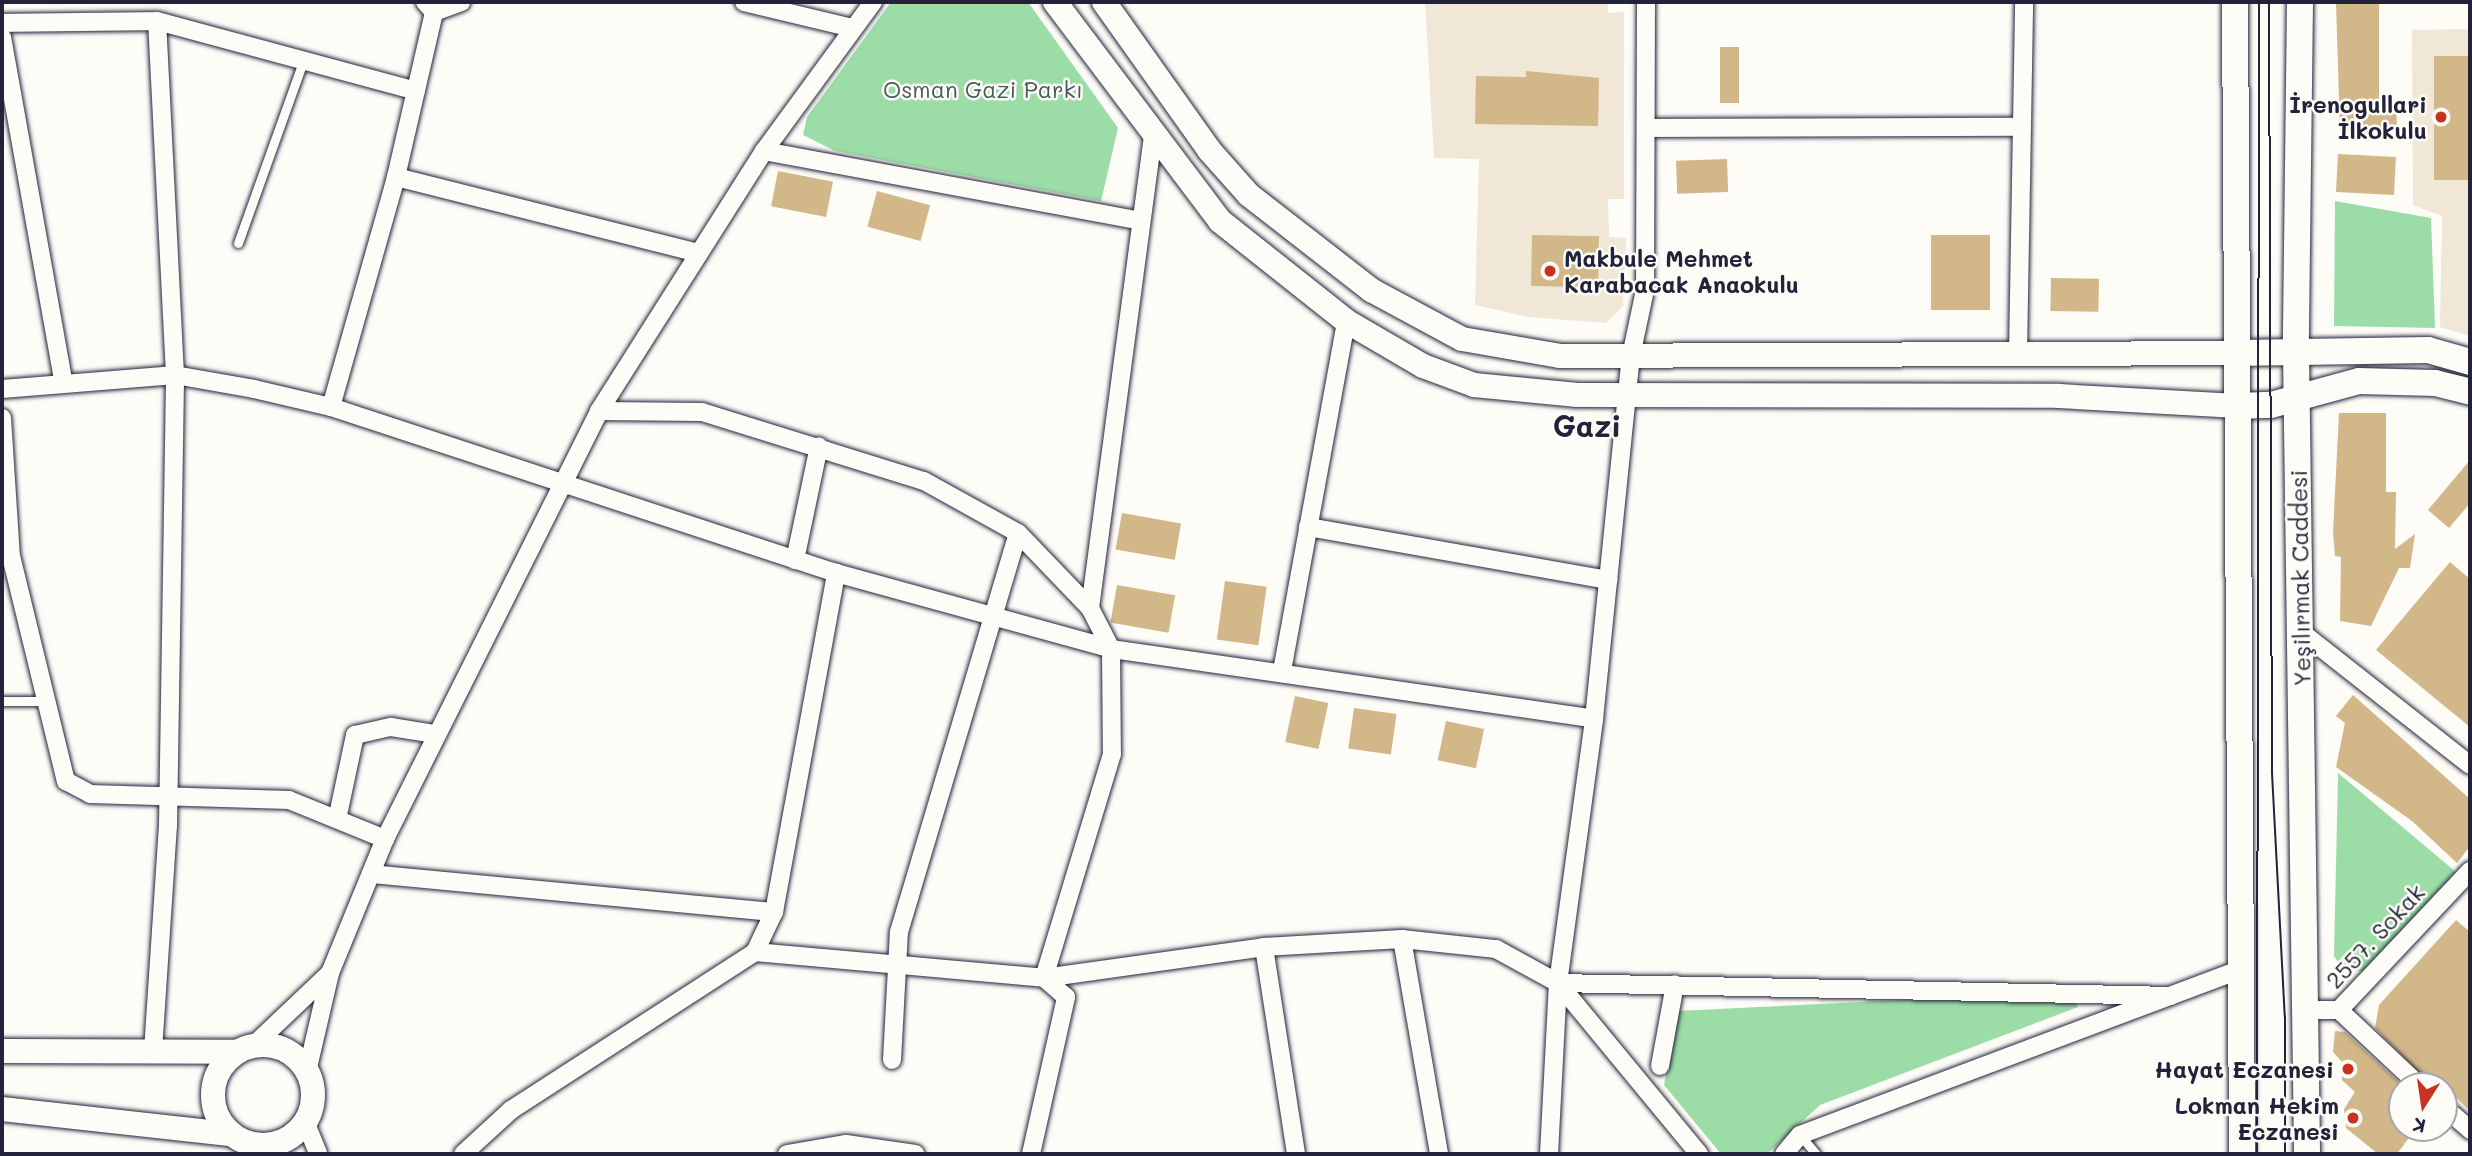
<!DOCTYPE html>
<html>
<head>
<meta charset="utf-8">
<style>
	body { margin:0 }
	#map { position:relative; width:2472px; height:1156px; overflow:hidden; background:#fdfcf7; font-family:Mali,sans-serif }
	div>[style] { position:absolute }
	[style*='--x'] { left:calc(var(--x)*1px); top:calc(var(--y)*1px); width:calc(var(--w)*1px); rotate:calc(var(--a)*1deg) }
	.built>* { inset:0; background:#f0e7d6 }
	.green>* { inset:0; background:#9cdda7 }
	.building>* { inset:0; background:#d2b788; transform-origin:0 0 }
	.roads { filter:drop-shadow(0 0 2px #22223b) drop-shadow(0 0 2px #22223b) }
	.lane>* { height:9px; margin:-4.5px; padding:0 4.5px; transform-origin:4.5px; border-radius:4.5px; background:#fdfcf7 }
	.street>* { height:18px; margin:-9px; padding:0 9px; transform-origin:9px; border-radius:9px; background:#fdfcf7 }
	.secondary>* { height:24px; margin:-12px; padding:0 12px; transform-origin:12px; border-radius:12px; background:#fdfcf7 }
	.secondary>.ring { margin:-12px; padding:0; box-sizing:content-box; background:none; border:24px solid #fdfcf7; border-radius:50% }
	.primary>* { height:26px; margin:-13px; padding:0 13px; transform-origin:13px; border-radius:13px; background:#fdfcf7 }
	.tram>* { height:2px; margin:-1px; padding:0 1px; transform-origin:1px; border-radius:1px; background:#22223b }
	.dots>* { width:19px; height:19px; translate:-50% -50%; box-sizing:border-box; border:4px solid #fdfcf7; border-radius:50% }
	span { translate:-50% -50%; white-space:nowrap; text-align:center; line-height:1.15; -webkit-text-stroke:5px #fdfcf7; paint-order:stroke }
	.park-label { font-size:23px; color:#475a5b }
	.poi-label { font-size:23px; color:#22223b; font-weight:700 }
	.right { translate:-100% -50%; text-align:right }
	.left { translate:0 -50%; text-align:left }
	.street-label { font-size:23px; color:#22223b }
	.district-label { font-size:30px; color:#22223b; font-weight:700 }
	.frame { position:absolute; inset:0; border:4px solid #22223b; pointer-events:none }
	.north { position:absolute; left:2388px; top:1072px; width:70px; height:70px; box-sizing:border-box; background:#fdfcf7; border:2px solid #a5a5ac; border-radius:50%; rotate:192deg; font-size:19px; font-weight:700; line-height:28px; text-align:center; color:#22223b }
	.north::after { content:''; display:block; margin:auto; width:24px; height:32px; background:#c8321e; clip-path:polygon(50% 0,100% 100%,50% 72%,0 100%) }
</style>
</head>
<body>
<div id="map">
	<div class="built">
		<div style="clip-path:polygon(1425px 2px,1608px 2px,1608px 13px,1624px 12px,1624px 199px,1608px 199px,1609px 237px,1626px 238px,1623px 306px,1606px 323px,1528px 317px,1475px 305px,1479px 159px,1434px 158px)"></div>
		<div style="clip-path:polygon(2470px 29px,2470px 336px,2440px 327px,2442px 216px,2413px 205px,2412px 30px)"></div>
	</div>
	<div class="green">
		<div style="clip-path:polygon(891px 2px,1028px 2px,1118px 128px,1101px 201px,835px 151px,803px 135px,807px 117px)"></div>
		<div style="clip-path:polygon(2335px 201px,2431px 218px,2435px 328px,2334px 326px)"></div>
		<div style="clip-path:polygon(2338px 773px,2456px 872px,2371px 973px,2342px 968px,2334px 956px)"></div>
		<div style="clip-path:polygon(2069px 992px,2078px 1007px,1820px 1105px,1767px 1154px,1721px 1154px,1664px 1085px,1677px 1011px)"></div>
	</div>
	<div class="building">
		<div style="clip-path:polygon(2336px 2px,2379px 2px,2379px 102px,2396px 101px,2397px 128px,2340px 131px)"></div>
		<div style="left:1720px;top:47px;width:19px;height:56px"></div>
		<div style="left:2470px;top:56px;width:124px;height:36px;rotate:90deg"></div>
		<div style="clip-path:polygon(1526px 71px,1599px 78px,1598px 126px,1475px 124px,1476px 76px,1526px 77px)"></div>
		<div style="left:2338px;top:154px;width:58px;height:38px;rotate:3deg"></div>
		<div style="left:1727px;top:159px;width:33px;height:51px;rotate:88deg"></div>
		<div style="left:778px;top:171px;width:56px;height:36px;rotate:11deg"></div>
		<div style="left:877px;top:191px;width:55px;height:37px;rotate:15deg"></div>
		<div style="left:1532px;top:235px;width:67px;height:51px;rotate:1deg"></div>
		<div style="left:1931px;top:235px;width:59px;height:75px"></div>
		<div style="left:2051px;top:278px;width:48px;height:33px;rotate:1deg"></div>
		<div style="clip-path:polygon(2339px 413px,2386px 413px,2386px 492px,2396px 492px,2395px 549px,2415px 534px,2410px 568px,2399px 568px,2371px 626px,2340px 621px,2341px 557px,2335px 556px,2333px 532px)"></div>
		<div style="clip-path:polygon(2470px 460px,2470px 503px,2449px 528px,2428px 510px)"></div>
		<div style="left:1122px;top:513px;width:60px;height:37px;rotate:10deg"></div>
		<div style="clip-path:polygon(2450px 562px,2470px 579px,2470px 727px,2376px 650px)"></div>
		<div style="left:1225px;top:581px;width:42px;height:59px;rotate:8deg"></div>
		<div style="left:1117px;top:585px;width:59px;height:38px;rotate:10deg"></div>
		<div style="clip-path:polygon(2353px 695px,2470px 799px,2470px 846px,2457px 863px,2412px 821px,2336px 767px,2345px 723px,2336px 716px)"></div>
		<div style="left:1295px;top:696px;width:34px;height:47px;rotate:12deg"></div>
		<div style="left:1354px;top:708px;width:43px;height:41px;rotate:8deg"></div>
		<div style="left:1446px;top:721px;width:39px;height:40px;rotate:12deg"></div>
		<div style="clip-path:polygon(2456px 920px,2470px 932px,2470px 1111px,2444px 1086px,2431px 1086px,2375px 1028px,2379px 1005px)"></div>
		<div style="clip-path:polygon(2335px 1031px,2345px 1032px,2403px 1086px,2402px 1128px,2416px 1128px,2397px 1154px,2378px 1154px,2346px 1128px,2344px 1109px,2355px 1092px,2342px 1080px,2342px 1062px,2333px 1052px)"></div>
	</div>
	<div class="roads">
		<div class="lane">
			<div style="--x:238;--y:243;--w:195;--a:-70.3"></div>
			<div style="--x:2;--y:701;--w:44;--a:0"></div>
			<div style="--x:1800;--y:1135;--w:25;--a:50"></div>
		</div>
		<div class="street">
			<div style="--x:425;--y:2;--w:13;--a:48"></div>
			<div style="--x:434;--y:12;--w:29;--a:-20"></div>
			<div style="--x:744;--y:2;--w:111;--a:13.5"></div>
			<div style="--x:2;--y:23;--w:155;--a:-0.7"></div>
			<div style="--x:157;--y:21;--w:268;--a:15.1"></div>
			<div style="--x:2;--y:37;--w:348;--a:79.9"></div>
			<div style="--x:1646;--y:128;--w:372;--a:-0.2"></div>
			<div style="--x:764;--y:151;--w:382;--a:10.5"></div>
			<div style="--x:396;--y:177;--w:311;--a:14.1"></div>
			<div style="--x:2018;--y:354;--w:352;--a:-89"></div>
			<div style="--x:2;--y:389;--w:174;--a:-4.6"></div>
			<div style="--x:175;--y:375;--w:80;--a:10"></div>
			<div style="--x:254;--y:389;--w:79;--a:13.2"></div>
			<div style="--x:331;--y:407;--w:532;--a:18.2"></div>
			<div style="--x:836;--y:573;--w:285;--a:15.4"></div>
			<div style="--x:1111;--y:649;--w:488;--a:8.2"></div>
			<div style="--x:331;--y:407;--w:239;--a:-74.2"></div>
			<div style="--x:396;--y:177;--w:169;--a:-77"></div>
			<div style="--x:599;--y:411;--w:103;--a:0.6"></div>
			<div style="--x:702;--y:412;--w:232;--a:17.3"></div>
			<div style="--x:924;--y:481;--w:107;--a:29"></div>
			<div style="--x:1018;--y:533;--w:104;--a:46.2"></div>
			<div style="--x:1090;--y:608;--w:46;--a:62.9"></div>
			<div style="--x:1111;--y:649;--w:105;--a:89.5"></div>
			<div style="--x:1112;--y:754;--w:234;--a:106.9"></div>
			<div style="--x:2;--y:418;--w:138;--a:86.3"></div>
			<div style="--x:11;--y:556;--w:232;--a:76.3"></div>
			<div style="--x:66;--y:781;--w:27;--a:28"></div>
			<div style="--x:90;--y:794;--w:199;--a:1.7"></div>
			<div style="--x:289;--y:800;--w:104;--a:22.1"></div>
			<div style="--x:1308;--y:527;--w:305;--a:10"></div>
			<div style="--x:795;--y:560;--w:116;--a:-78.1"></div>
			<div style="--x:1090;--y:608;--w:476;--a:-82.4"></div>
			<div style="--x:2301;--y:632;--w:215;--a:38.2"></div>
			<div style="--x:1282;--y:671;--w:356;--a:-79.6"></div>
			<div style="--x:338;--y:815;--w:82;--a:-78"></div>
			<div style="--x:355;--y:735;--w:37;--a:-13"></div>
			<div style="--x:391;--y:727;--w:45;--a:9"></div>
			<div style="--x:371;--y:874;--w:405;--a:5.4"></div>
			<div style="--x:1402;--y:939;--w:218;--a:80.2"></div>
			<div style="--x:1264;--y:947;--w:209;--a:81.2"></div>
			<div style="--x:755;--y:952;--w:44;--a:-64.6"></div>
			<div style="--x:774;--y:912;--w:345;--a:-79.6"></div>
			<div style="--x:1558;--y:983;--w:613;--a:1.21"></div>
			<div style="--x:2304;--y:1010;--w:35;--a:0"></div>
			<div style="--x:2339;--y:1010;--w:191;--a:-46.7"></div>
			<div style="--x:2339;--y:1010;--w:111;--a:43.2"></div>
			<div style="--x:253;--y:1046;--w:106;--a:-43.5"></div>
			<div style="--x:153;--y:1051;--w:225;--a:-86.2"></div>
			<div style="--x:168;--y:826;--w:451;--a:-89.1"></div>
			<div style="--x:175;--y:375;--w:354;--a:-92.9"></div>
			<div style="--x:892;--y:1060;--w:128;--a:-86.9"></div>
			<div style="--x:899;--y:932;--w:416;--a:-73.4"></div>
			<div style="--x:1660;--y:1066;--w:83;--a:-79.6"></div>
			<div style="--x:307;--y:1072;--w:102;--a:-76.9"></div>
			<div style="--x:330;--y:973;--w:145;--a:-67.7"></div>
			<div style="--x:385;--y:839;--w:479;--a:-63.4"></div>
			<div style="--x:599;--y:411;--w:308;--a:-57.6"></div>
			<div style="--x:764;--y:151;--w:185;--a:-53.8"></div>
			<div style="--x:2444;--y:1107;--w:35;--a:41"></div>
			<div style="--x:305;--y:1121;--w:35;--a:68"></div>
			<div style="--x:263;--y:1145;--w:14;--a:39"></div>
			<div style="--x:463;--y:1154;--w:65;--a:-42.5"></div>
			<div style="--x:511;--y:1110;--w:291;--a:-32.9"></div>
			<div style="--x:755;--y:952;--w:290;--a:5.1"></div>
			<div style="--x:1044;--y:978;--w:222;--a:-8"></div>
			<div style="--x:1264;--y:947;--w:138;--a:-3.3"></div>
			<div style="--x:1402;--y:939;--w:95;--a:6.1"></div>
			<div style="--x:1496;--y:949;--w:71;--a:28.7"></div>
			<div style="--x:1558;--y:983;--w:222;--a:50.5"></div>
			<div style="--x:787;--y:1154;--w:60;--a:-9.6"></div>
			<div style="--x:846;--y:1144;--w:70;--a:8.2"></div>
			<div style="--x:1031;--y:1154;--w:161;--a:-77.4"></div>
			<div style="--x:1066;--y:997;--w:29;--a:-139"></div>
			<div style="--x:1549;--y:1154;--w:171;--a:-87"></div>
			<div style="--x:1558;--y:983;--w:266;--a:-82.2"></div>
			<div style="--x:1594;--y:719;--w:365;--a:-84.2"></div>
			<div style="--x:1631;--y:356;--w:67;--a:-78"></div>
			<div style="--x:1645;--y:290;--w:288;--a:-89.8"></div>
			<div style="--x:1784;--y:1154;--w:25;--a:-50"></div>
			<div style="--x:1800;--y:1135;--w:472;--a:-20.6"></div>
		</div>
		<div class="secondary">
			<div style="--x:1055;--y:2;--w:274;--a:53"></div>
			<div style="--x:1220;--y:221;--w:161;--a:38.4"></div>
			<div style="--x:1346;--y:321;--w:89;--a:30.3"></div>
			<div style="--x:1423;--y:366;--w:54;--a:20.4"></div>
			<div style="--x:1474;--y:385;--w:104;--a:5.5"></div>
			<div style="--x:1578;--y:395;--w:481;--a:0.1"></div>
			<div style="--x:2059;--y:396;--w:179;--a:3.2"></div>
			<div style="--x:1104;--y:2;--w:181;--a:54.6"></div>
			<div style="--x:1209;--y:150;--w:60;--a:48.4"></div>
			<div style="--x:1249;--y:195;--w:155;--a:37.9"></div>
			<div style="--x:1371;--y:290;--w:103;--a:28.3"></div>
			<div style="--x:1462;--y:339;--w:99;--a:9.8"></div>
			<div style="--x:1560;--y:356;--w:675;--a:-0.25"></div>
			<div class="ring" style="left:213px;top:1045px;width:76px;height:76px"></div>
			<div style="--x:2;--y:1051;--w:236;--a:0.2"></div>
			<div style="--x:2;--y:1109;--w:229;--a:6.3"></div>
		</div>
		<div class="primary">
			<div style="--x:2235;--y:2;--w:1152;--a:89.65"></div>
			<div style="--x:2300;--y:2;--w:351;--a:90.7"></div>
			<div style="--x:2296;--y:353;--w:801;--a:89.21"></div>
			<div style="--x:2235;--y:353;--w:193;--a:-0.9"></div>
			<div style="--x:2428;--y:350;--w:44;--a:15.9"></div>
			<div style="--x:2238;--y:406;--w:33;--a:-2"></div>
			<div style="--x:2271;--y:405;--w:91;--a:-15.3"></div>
			<div style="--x:2359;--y:381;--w:76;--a:1.5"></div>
			<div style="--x:2435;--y:383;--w:36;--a:14"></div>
		</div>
	</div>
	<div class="tram">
		<div style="--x:2269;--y:2;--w:771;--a:89.78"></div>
		<div style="--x:2272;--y:773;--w:244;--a:87"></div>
		<div style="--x:2285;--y:1017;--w:137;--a:90"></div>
		<div style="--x:2257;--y:1154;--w:1152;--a:-89.9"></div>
	</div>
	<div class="dots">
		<div style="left:2441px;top:117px;background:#c8321e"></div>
		<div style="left:1550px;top:271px;background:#c8321e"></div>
		<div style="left:2348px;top:1069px;background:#c8321e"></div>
		<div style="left:2353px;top:1118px;background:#c8321e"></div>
	</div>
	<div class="park-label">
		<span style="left:983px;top:89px">Osman Gazi Parkı</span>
	</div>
	<div class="poi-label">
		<span class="right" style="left:2427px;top:117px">İrenogullari<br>İlkokulu</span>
		<span class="left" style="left:1564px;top:271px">Makbule Mehmet<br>Karabacak Anaokulu</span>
		<span class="right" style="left:2334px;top:1069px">Hayat Eczanesi</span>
		<span class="right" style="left:2339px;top:1118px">Lokman Hekim<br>Eczanesi</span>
	</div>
	<div class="street-label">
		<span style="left:2300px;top:578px;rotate:-91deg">Yeşilırmak Caddesi</span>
		<span style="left:2375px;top:936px;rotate:-47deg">2557. Sokak</span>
	</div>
	<div class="district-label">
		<span style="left:1587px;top:425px">Gazi</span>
	</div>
	<div class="frame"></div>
	<div class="north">K</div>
</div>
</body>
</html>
